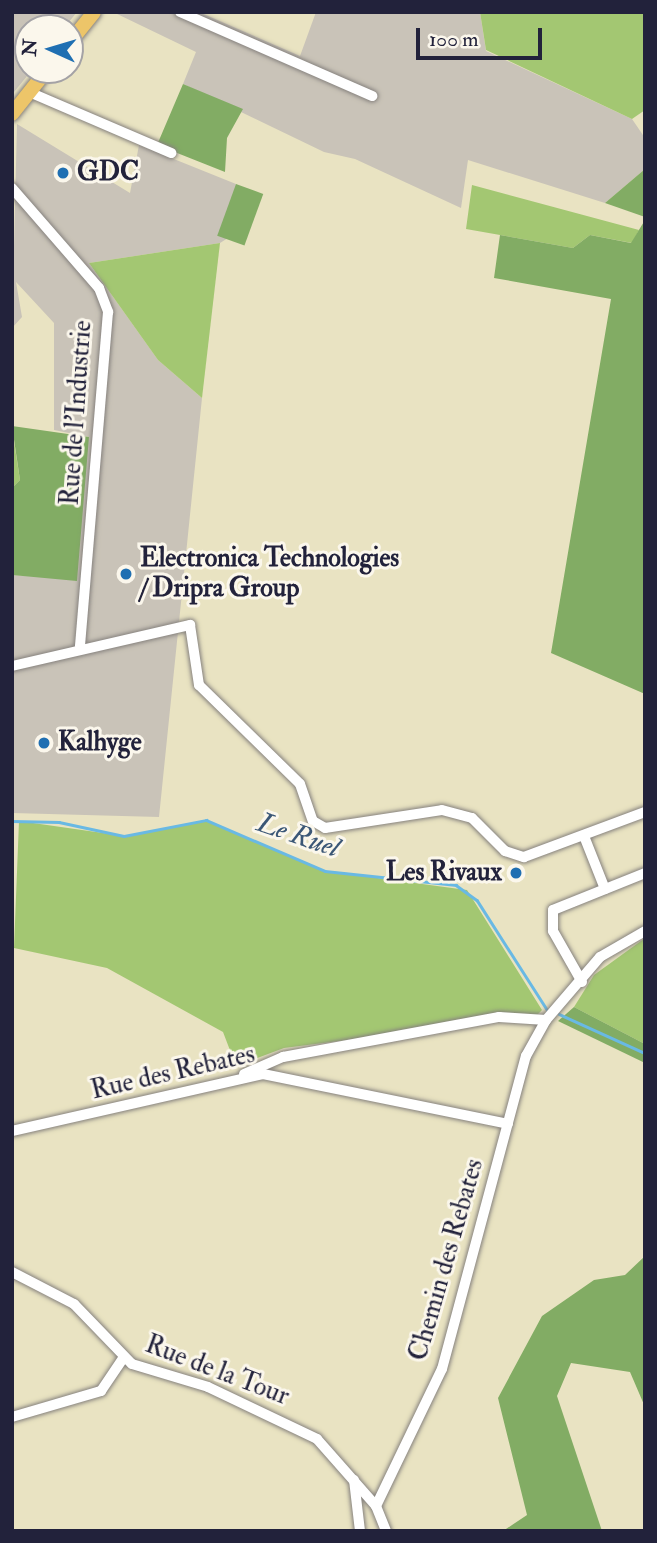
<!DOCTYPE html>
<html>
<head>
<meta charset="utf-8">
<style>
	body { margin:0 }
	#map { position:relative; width:657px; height:1543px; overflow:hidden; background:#e9e3c2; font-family:"IM FELL Double Pica",serif }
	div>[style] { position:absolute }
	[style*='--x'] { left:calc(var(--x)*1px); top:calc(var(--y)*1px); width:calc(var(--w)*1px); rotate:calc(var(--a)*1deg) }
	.industrial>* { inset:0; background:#c9c3b8 }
	.green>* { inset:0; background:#a3c772 }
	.forest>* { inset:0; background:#82ac64; transform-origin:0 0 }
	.stream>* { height:2.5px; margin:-1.25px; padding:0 1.25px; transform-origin:1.25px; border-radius:1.25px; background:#69b9e4 }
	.roads { filter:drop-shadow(0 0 2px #86827e) drop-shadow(0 0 2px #86827e) }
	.minor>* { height:10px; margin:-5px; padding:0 5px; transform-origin:5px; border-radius:5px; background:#fff }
	.major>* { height:14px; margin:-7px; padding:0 7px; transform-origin:7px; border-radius:7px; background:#edc569 }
	.dots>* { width:19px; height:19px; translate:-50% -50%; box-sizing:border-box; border:4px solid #fbf7ec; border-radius:50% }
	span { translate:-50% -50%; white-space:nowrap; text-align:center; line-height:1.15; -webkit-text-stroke:6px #fbf7ec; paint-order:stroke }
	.poi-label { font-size:26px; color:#22223b; font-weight:700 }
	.left { translate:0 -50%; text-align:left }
	.right { translate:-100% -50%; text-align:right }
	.street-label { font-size:26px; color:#22223b }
	.water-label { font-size:28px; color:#3b5776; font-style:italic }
	.frame { position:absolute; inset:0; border:14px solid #22223b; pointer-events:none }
	.north { position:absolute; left:14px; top:14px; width:70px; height:70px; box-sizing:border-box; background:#fbf7ec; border:2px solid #a4a2a5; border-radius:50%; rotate:274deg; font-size:19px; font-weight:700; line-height:28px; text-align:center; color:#22223b }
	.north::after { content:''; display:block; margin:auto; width:24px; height:32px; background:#1f6fb2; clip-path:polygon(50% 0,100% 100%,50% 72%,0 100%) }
	.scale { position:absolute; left:416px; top:28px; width:126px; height:32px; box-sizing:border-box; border:4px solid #22223b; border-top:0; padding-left:9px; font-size:21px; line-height:24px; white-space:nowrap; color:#22223b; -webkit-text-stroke:5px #fbf7ec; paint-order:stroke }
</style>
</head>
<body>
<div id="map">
	<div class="industrial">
		<div style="clip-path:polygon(12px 12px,77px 12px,64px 28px,28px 28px,32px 70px,14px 92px)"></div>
		<div style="clip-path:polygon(113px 12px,199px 12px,300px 56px,316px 12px,480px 12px,486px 51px,632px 119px,645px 138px,645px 169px,605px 203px,468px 160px,461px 208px,355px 159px,324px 152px,183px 84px,196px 52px)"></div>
		<div style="clip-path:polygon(17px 124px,130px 193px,139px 145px,236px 184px,228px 238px,220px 243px,89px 263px,158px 360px,202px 398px,159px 817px,12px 813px,12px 575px,35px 576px,89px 437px,54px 430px,54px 323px,16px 282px,22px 317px,12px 328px)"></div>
	</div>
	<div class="green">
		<div style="clip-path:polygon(480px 12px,645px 12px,645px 110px,632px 119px,486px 50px)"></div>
		<div style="clip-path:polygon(472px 185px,639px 230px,632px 243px,590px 235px,573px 248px,466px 229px)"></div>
		<div style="clip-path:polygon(220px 243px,202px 398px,158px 360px,89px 263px)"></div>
		<div style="clip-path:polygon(12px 429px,20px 480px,12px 488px)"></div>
		<div style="clip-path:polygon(206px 820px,325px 871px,467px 890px,542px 1010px,536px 1016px,284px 1048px,236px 1066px,223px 1032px,107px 968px,14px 948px,19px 821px,124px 836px)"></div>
		<div style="clip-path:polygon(645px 938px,645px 1044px,574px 1007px,594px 975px)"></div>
	</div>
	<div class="forest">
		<div style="clip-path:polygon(183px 84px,243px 109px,227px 138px,225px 172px,157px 145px)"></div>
		<div style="clip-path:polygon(645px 169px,645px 217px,605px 203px)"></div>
		<div style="left:236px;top:184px;width:29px;height:55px;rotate:20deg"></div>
		<div style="clip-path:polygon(645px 220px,645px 694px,551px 653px,611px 299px,494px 278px,500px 235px,573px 248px,590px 235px,631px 243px)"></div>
		<div style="clip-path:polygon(12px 426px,89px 437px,77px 581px,12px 575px,12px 488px,20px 480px)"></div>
		<div style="clip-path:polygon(574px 1007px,645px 1044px,645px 1063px,558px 1021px)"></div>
		<div style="clip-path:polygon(645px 1256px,645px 1407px,630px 1372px,571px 1363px,557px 1396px,602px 1531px,503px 1531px,527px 1515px,498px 1398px,542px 1316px,594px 1280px,625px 1275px)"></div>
	</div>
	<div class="stream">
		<div style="--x:12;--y:821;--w:47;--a:1.2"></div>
		<div style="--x:59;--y:822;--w:66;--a:12.2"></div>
		<div style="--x:124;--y:836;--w:84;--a:-11"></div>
		<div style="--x:206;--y:820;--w:129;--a:23.2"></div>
		<div style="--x:325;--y:871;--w:132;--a:6.1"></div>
		<div style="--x:456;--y:885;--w:26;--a:36"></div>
		<div style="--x:477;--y:900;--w:132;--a:57.4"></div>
		<div style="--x:559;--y:1014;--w:94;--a:24.4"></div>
	</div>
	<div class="roads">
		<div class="minor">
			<div style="--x:180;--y:12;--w:210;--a:23.6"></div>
			<div style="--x:29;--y:92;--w:155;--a:23.2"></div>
			<div style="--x:12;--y:188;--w:133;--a:49"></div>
			<div style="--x:99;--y:288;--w:26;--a:69"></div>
			<div style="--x:108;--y:312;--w:336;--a:94.8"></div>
			<div style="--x:12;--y:666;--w:183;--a:-13"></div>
			<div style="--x:190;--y:625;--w:61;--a:81.5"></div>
			<div style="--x:199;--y:685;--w:141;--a:44.4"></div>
			<div style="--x:300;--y:784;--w:39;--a:71"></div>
			<div style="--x:313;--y:821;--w:14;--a:30"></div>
			<div style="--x:325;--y:828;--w:118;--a:-8.7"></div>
			<div style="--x:442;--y:810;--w:31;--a:15"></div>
			<div style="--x:472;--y:818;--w:47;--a:45"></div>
			<div style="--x:505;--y:851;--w:20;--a:18"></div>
			<div style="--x:524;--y:857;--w:129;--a:-20.4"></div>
			<div style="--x:584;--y:836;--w:57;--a:68.4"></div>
			<div style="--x:582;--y:982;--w:59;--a:-119.6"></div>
			<div style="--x:553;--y:931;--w:21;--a:-90"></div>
			<div style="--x:553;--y:910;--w:99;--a:-21.9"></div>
			<div style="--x:244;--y:1074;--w:43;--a:-23.6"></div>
			<div style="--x:283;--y:1057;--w:220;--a:-10.5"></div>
			<div style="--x:499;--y:1017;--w:47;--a:3.7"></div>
			<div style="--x:12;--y:1131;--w:257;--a:-12.8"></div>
			<div style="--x:263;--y:1074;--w:250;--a:11.5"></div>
			<div style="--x:12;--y:1272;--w:70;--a:27.3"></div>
			<div style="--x:74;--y:1304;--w:83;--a:46"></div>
			<div style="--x:132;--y:1364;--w:79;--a:16.8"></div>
			<div style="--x:208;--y:1387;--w:121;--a:25.5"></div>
			<div style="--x:317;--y:1439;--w:89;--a:48.6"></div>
			<div style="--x:376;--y:1506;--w:27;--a:68"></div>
			<div style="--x:12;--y:1417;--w:93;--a:-16.3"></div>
			<div style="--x:101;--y:1391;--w:40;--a:-56"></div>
			<div style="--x:354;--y:1480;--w:51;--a:83.3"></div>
			<div style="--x:376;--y:1506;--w:152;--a:-64.3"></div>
			<div style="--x:442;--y:1369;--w:324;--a:-75"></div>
			<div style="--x:526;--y:1056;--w:41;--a:-60.9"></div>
			<div style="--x:546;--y:1020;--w:83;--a:-49.4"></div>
			<div style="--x:600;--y:957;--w:52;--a:-30"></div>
		</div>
		<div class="major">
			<div style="--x:70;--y:42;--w:38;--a:-51"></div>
			<div style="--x:12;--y:114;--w:56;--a:-51.5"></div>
		</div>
	</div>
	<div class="dots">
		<div style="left:63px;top:173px;background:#1f6fb2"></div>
		<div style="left:126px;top:574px;background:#1f6fb2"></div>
		<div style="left:44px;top:743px;background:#1f6fb2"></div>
		<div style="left:516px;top:873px;background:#1f6fb2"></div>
	</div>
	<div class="poi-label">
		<span class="left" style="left:77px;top:173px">GDC</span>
		<span class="left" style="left:140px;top:574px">Electronica Technologies<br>/ Dripra Group</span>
		<span class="left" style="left:58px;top:743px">Kalhyge</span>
		<span class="right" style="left:502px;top:873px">Les Rivaux</span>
	</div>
	<div class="street-label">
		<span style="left:77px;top:413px;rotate:-86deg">Rue de l'Industrie</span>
		<span style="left:173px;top:1073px;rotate:-13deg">Rue des Rebates</span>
		<span style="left:447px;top:1260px;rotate:-74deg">Chemin des Rebates</span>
		<span style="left:217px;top:1371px;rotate:21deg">Rue de la Tour</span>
	</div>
	<div class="water-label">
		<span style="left:298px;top:836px;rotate:19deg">Le Ruel</span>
	</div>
	<div class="frame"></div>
	<div class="north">N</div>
	<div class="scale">100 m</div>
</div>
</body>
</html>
